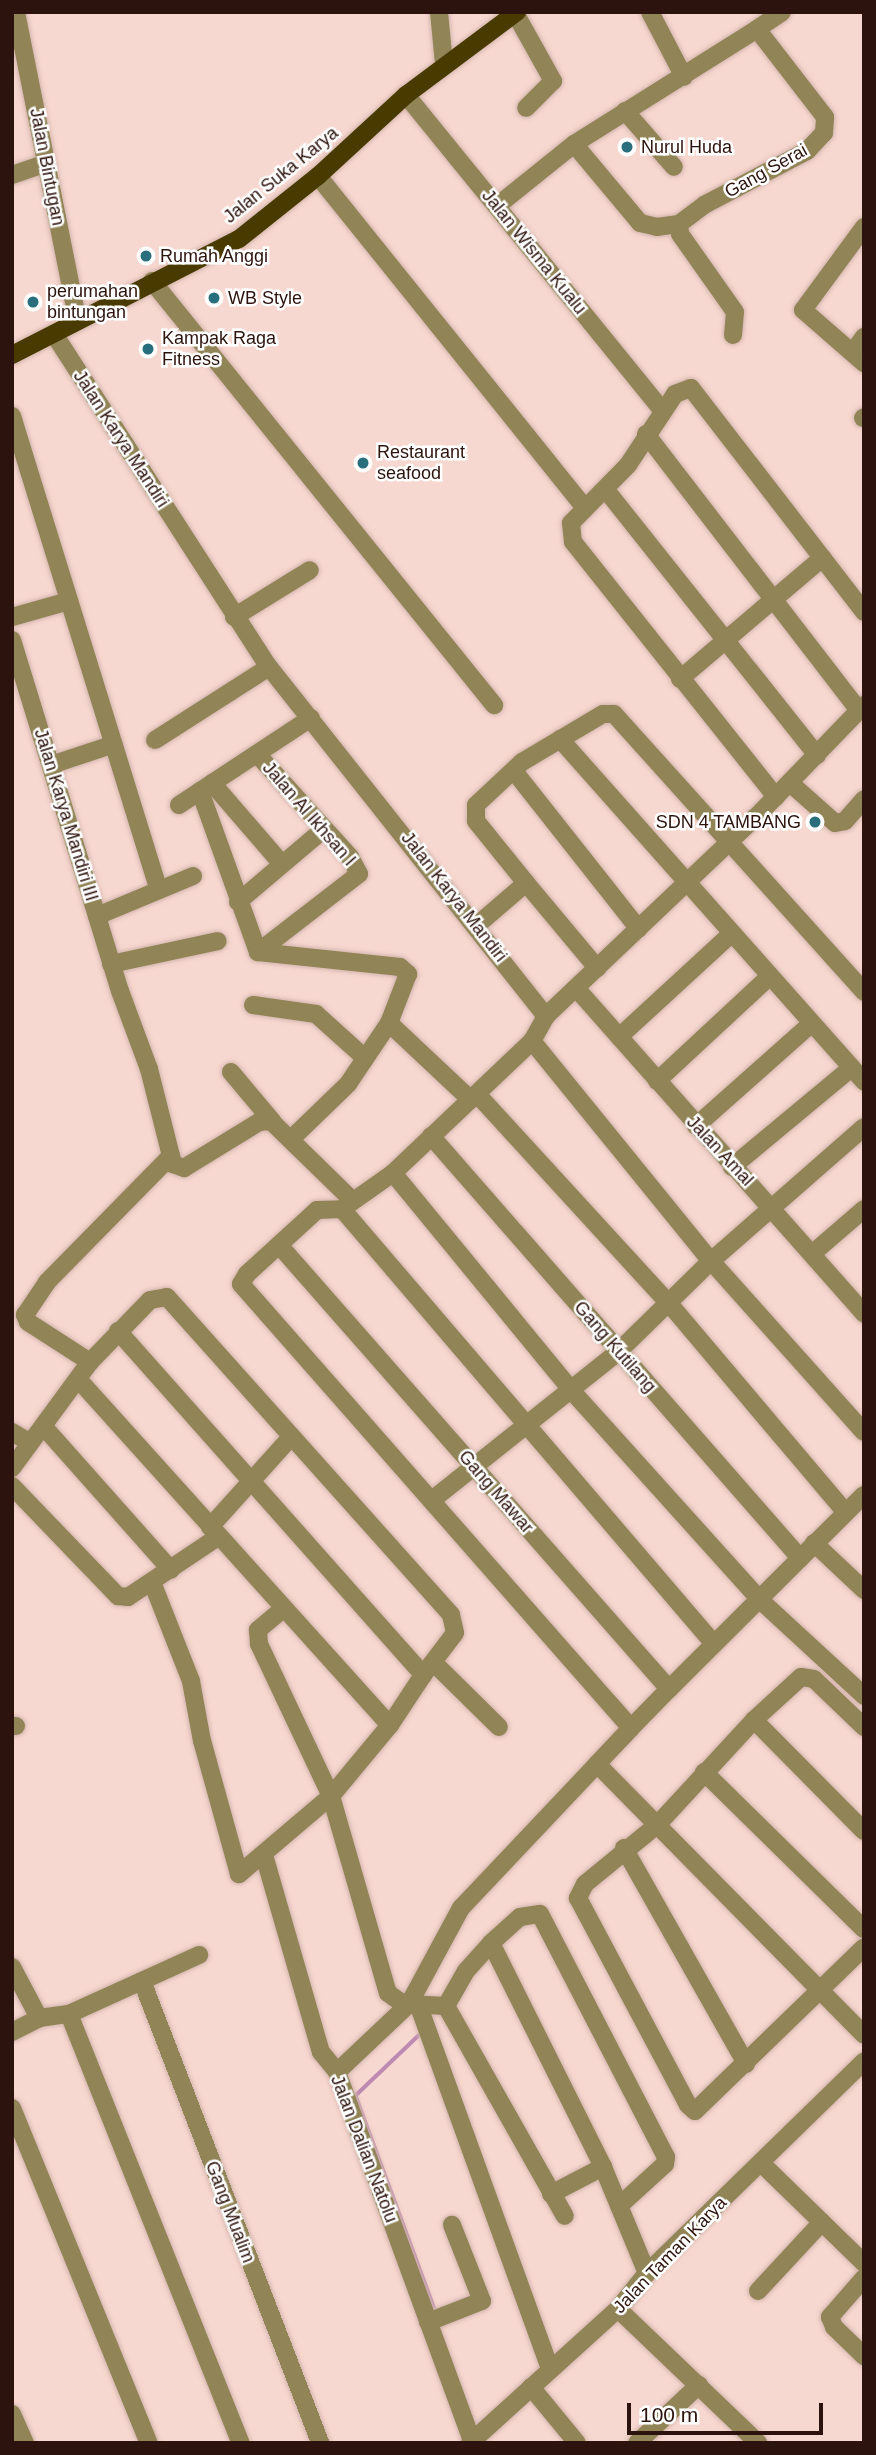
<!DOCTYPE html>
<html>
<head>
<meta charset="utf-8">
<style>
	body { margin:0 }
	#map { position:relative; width:876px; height:2455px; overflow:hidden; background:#f7d8d0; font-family:Arial,sans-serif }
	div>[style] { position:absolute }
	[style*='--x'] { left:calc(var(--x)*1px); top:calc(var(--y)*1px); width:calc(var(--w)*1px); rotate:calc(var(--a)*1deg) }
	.stream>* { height:3.5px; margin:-1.75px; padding:0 1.75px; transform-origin:1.75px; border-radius:1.75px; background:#be8ab3 }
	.roads { filter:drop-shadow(0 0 2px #d3b5ad) drop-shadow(0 0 2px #d3b5ad) }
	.minor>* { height:18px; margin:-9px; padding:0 9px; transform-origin:9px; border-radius:9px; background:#918457 }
	.major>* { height:18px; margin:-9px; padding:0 9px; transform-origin:9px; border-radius:9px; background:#493b00 }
	.dots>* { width:19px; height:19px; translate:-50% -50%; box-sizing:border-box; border:4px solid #fff; border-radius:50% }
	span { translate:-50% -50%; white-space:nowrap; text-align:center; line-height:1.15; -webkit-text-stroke:5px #fff; paint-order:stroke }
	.poi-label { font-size:18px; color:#2d130d }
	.left { translate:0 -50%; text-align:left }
	.right { translate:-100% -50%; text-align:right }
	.street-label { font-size:18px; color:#2d130d }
	.frame { position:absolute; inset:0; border:14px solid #2d130d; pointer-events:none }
	.scale { position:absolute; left:627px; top:2403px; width:196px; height:32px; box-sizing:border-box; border:4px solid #2d130d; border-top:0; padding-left:9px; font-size:21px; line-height:24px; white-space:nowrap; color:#2d130d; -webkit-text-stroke:5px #fff; paint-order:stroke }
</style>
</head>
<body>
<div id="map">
	<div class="stream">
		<div style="--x:421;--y:2034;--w:90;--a:136.4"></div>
		<div style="--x:356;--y:2096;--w:225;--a:69.7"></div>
	</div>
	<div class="roads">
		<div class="minor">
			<div style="--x:16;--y:12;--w:315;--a:78.7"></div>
			<div style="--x:439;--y:12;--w:52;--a:84.5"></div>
			<div style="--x:650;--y:12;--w:73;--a:62.4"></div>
			<div style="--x:515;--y:13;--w:78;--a:60.8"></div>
			<div style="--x:553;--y:81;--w:38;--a:135"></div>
			<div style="--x:406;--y:95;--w:406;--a:50.9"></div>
			<div style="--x:625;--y:111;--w:74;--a:48.8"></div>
			<div style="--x:574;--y:144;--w:103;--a:50.1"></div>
			<div style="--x:640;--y:223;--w:17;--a:13"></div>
			<div style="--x:657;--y:227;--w:22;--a:-8"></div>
			<div style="--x:12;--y:175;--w:36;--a:-19"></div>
			<div style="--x:318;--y:176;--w:425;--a:51.2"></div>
			<div style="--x:497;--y:206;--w:99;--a:-38.8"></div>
			<div style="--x:574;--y:144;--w:216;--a:-32.1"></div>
			<div style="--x:679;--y:224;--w:31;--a:-37"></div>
			<div style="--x:704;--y:205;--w:116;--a:-27.7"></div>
			<div style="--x:807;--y:151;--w:25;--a:-47"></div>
			<div style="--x:824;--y:133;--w:16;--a:-86"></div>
			<div style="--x:825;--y:117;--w:111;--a:-127.7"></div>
			<div style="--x:757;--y:29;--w:30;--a:-34"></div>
			<div style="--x:679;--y:224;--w:10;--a:84"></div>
			<div style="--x:680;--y:234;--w:95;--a:54.8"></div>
			<div style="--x:735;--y:312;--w:23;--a:95"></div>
			<div style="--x:864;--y:227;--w:103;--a:126.3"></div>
			<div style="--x:803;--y:310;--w:81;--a:41"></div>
			<div style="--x:152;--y:281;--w:545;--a:51.11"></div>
			<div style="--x:54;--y:334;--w:396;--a:57.2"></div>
			<div style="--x:269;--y:667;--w:446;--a:51.6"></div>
			<div style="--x:546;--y:1016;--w:29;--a:119"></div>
			<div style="--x:532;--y:1041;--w:284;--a:50.9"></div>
			<div style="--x:711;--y:1261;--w:229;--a:48.2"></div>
			<div style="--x:853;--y:352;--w:19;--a:-54"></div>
			<div style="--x:12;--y:416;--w:496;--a:72.8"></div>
			<div style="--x:863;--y:418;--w:1;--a:-45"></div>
			<div style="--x:646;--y:434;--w:349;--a:52.4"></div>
			<div style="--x:606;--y:490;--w:339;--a:51.5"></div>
			<div style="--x:12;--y:617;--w:59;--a:-15.7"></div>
			<div style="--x:234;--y:617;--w:89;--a:-31.7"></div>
			<div style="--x:12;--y:640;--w:367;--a:72.9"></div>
			<div style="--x:120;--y:991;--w:83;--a:69.6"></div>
			<div style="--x:149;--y:1069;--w:98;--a:75.8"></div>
			<div style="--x:173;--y:1164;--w:12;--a:20"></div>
			<div style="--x:184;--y:1168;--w:88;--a:-31.5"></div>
			<div style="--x:259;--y:1122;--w:12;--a:-5"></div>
			<div style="--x:271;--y:1121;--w:113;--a:44.3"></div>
			<div style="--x:680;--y:679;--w:187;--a:-40.4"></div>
			<div style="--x:560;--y:739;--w:458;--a:48.4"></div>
			<div style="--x:155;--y:740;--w:135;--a:-32.6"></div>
			<div style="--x:257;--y:754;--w:139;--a:47.9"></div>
			<div style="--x:350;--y:857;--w:19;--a:62"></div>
			<div style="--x:359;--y:874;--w:128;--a:142.3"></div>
			<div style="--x:51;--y:765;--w:66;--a:-18.4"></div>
			<div style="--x:514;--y:771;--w:201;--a:51.7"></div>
			<div style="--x:212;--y:783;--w:107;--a:49.2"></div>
			<div style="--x:790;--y:783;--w:60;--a:41.6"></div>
			<div style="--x:835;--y:823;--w:10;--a:-11"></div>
			<div style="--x:845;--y:821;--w:29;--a:-49"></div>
			<div style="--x:200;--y:791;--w:171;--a:70.2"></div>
			<div style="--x:258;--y:952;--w:143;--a:6"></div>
			<div style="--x:400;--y:967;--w:11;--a:41"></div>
			<div style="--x:408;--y:974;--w:53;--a:111.2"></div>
			<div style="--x:389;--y:1023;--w:73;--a:123.9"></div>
			<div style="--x:348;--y:1084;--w:78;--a:136"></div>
			<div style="--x:776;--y:797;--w:326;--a:-128.5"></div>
			<div style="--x:573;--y:542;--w:19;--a:-96"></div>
			<div style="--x:571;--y:523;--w:81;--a:-45.5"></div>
			<div style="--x:628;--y:465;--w:85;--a:-56.5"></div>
			<div style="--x:675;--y:394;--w:17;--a:-21"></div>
			<div style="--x:691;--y:388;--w:283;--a:52.3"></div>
			<div style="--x:179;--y:805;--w:158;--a:-33.4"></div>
			<div style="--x:526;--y:883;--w:80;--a:-128.9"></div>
			<div style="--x:476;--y:821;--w:16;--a:-90"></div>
			<div style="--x:476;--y:805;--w:63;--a:-43.1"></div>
			<div style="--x:522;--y:762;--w:94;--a:-30.7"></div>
			<div style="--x:603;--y:714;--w:11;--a:0"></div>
			<div style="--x:614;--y:714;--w:374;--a:48"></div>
			<div style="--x:238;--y:902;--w:113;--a:-40.3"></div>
			<div style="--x:97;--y:916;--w:104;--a:-22.6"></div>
			<div style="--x:476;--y:926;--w:66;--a:-40.7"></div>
			<div style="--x:526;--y:883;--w:111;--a:50.1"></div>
			<div style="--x:111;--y:964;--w:109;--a:-12.1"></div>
			<div style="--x:576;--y:988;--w:435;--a:48.5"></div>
			<div style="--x:253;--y:1005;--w:64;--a:8.1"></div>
			<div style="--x:316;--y:1014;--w:66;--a:41.9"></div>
			<div style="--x:546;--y:1016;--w:289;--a:-43.5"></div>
			<div style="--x:756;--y:817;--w:156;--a:-46"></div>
			<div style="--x:389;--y:1023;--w:112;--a:43.2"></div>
			<div style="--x:619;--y:1037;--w:152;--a:-42.6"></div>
			<div style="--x:231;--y:1072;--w:65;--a:50"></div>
			<div style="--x:657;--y:1081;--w:153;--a:-42.9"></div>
			<div style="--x:477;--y:1094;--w:281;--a:47.5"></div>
			<div style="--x:667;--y:1301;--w:276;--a:49.8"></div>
			<div style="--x:696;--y:1126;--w:154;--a:-41.6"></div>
			<div style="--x:431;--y:1136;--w:561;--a:48.83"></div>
			<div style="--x:732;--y:1167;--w:153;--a:-39.7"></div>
			<div style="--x:393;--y:1173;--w:281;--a:50.6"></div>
			<div style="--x:571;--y:1390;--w:281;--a:48"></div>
			<div style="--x:759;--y:1599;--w:143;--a:42.7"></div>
			<div style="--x:342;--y:1209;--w:572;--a:49.46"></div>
			<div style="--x:279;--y:1245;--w:591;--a:48.7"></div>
			<div style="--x:669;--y:1689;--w:54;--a:134.3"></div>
			<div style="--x:631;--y:1728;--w:591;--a:-131.3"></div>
			<div style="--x:241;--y:1284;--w:12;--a:-59"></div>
			<div style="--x:247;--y:1274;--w:95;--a:-42.4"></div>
			<div style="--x:317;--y:1210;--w:25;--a:-2"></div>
			<div style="--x:342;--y:1209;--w:62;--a:-35.2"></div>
			<div style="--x:393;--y:1173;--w:192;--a:-43.5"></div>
			<div style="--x:813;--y:1253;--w:67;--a:-40.8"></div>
			<div style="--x:118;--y:1331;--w:460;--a:48.4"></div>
			<div style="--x:423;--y:1675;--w:60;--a:123.4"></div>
			<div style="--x:390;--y:1725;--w:92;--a:129.7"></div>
			<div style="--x:331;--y:1796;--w:121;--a:139.7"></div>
			<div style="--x:239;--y:1874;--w:138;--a:-105.5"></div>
			<div style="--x:202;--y:1741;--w:61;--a:-100.4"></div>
			<div style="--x:191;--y:1681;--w:106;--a:-111.5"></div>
			<div style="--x:90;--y:1362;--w:74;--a:-147.2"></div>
			<div style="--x:28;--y:1322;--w:8;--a:-113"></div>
			<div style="--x:25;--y:1315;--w:40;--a:-56"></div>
			<div style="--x:47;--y:1282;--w:177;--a:-45.5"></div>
			<div style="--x:78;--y:1379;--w:466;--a:48"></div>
			<div style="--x:44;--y:1427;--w:191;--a:48.4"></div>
			<div style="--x:12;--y:1432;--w:21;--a:31"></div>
			<div style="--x:12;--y:1468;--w:132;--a:-53.7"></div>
			<div style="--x:90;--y:1362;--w:86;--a:-45.9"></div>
			<div style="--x:150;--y:1300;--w:17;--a:-10"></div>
			<div style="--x:167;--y:1297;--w:426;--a:48.2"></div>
			<div style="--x:451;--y:1615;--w:18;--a:77"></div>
			<div style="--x:455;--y:1633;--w:53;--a:127.3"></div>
			<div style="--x:12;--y:1486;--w:153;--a:46.1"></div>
			<div style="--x:118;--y:1596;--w:10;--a:6"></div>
			<div style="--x:128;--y:1597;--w:108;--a:-33.7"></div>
			<div style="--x:432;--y:1500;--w:239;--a:-38.5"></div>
			<div style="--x:619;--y:1351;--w:129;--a:-44.4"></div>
			<div style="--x:711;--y:1261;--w:203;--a:-41.2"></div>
			<div style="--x:210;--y:1527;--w:122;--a:-48"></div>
			<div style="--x:814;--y:1543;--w:69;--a:43.2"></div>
			<div style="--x:283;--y:1609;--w:33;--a:140"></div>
			<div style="--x:258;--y:1630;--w:14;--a:86"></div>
			<div style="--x:259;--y:1644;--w:168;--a:64.7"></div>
			<div style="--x:331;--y:1796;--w:205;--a:73.9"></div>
			<div style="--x:388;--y:1993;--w:14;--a:36"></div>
			<div style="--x:399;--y:2001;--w:10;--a:17"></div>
			<div style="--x:409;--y:2004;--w:109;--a:-61.6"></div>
			<div style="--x:461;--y:1908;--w:198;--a:-46.6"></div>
			<div style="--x:434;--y:1663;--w:91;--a:44.6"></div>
			<div style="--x:669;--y:1689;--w:275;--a:-44.9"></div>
			<div style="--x:754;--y:1720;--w:156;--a:45.3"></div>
			<div style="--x:12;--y:1726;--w:4;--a:0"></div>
			<div style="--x:864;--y:1727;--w:69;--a:-136.2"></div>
			<div style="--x:814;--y:1679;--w:13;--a:-171"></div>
			<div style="--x:801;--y:1677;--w:64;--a:137.5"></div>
			<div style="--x:754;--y:1720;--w:143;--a:132.7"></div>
			<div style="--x:657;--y:1825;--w:93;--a:140.7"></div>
			<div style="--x:585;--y:1884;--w:16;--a:117"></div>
			<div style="--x:578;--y:1898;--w:234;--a:62"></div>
			<div style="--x:688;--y:2105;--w:9;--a:41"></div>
			<div style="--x:695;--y:2111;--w:235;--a:-44.1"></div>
			<div style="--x:631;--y:1728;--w:50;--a:133.4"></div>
			<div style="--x:597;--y:1764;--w:380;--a:45.4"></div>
			<div style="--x:704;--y:1772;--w:224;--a:44.5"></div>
			<div style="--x:624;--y:1848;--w:248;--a:60.5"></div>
			<div style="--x:264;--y:1855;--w:205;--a:73.9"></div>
			<div style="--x:321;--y:2052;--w:26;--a:51"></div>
			<div style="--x:337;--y:2072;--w:395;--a:69.9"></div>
			<div style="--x:491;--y:1943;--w:250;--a:63.4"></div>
			<div style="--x:603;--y:2167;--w:115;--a:67.5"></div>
			<div style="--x:12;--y:1967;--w:58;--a:62.1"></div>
			<div style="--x:142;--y:1981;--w:495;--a:68.9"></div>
			<div style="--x:418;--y:2004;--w:388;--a:70.1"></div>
			<div style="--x:446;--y:2006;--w:241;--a:60.5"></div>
			<div style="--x:69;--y:2014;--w:143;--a:-24.4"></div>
			<div style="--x:12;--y:2032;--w:30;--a:-27"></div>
			<div style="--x:39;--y:2018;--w:30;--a:-8"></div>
			<div style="--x:69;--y:2014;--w:462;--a:68.2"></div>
			<div style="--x:337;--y:2072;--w:99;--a:-43.4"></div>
			<div style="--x:409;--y:2004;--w:37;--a:3"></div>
			<div style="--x:446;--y:2006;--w:40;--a:-60.3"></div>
			<div style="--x:466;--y:1971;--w:38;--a:-48"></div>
			<div style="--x:491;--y:1943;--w:39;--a:-42"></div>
			<div style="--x:520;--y:1917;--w:20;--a:-9"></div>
			<div style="--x:540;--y:1914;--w:274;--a:62.6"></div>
			<div style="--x:666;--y:2157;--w:7;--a:98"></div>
			<div style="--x:665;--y:2164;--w:62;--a:137.6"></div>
			<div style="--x:12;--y:2108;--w:362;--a:67.8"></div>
			<div style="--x:761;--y:2163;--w:144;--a:44.2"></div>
			<div style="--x:551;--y:2194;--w:59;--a:-27.4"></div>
			<div style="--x:864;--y:2278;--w:52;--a:131.1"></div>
			<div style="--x:830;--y:2317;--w:11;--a:68"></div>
			<div style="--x:834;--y:2327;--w:42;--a:44"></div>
			<div style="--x:758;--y:2291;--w:94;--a:-47.2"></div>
			<div style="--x:618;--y:2309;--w:194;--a:43.7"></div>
			<div style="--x:428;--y:2322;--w:58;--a:-21.3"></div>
			<div style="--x:482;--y:2301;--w:82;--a:-111.5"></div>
			<div style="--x:531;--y:2387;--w:72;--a:50.6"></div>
			<div style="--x:12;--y:2414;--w:32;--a:66"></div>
			<div style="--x:470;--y:2443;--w:200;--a:-42.2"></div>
			<div style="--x:618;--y:2309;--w:46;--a:-51.1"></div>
			<div style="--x:647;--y:2273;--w:303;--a:-44.3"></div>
			<div style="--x:637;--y:2443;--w:85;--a:-43.1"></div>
		</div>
		<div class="major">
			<div style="--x:12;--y:355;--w:255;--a:-27.1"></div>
			<div style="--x:239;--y:239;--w:101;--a:-38.6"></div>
			<div style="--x:318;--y:176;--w:120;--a:-42.6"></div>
			<div style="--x:406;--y:95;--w:139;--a:-36.8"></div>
		</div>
	</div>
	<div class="dots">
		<div style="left:627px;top:147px;background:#286e7d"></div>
		<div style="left:146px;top:256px;background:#286e7d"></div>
		<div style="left:214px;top:298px;background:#286e7d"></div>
		<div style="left:33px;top:302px;background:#286e7d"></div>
		<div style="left:148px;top:349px;background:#286e7d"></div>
		<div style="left:363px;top:463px;background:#286e7d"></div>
		<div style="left:815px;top:822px;background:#286e7d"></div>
	</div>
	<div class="poi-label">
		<span class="left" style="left:641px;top:147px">Nurul Huda</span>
		<span class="left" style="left:160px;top:256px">Rumah Anggi</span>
		<span class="left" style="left:47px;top:302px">perumahan<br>bintungan</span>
		<span class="left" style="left:228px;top:298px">WB Style</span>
		<span class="left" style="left:162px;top:349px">Kampak Raga<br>Fitness</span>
		<span class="left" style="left:377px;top:463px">Restaurant<br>seafood</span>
		<span class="right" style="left:801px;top:822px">SDN 4 TAMBANG</span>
	</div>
	<div class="street-label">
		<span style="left:47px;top:167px;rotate:79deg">Jalan Bintugan</span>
		<span style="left:766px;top:171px;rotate:-29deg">Gang Serai</span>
		<span style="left:281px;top:175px;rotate:-39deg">Jalan Suka Karya</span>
		<span style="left:534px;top:252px;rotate:51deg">Jalan Wisma Kualu</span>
		<span style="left:121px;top:439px;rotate:57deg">Jalan Karya Mandiri</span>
		<span style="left:309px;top:814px;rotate:49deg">Jalan Al Ikhsan I</span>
		<span style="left:66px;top:815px;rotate:73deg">Jalan Karya Mandiri III</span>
		<span style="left:454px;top:897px;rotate:52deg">Jalan Karya Mandiri</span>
		<span style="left:720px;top:1151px;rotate:47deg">Jalan Amal</span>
		<span style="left:615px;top:1347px;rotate:49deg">Gang Kutilang</span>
		<span style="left:496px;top:1492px;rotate:49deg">Gang Mawar</span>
		<span style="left:364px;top:2149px;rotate:69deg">Jalan Dalian Natolu</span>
		<span style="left:230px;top:2212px;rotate:69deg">Gang Mualim</span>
		<span style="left:670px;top:2255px;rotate:-46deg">Jalan Taman Karya</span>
	</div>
	<div class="frame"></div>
	<div class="scale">100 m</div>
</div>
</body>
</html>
